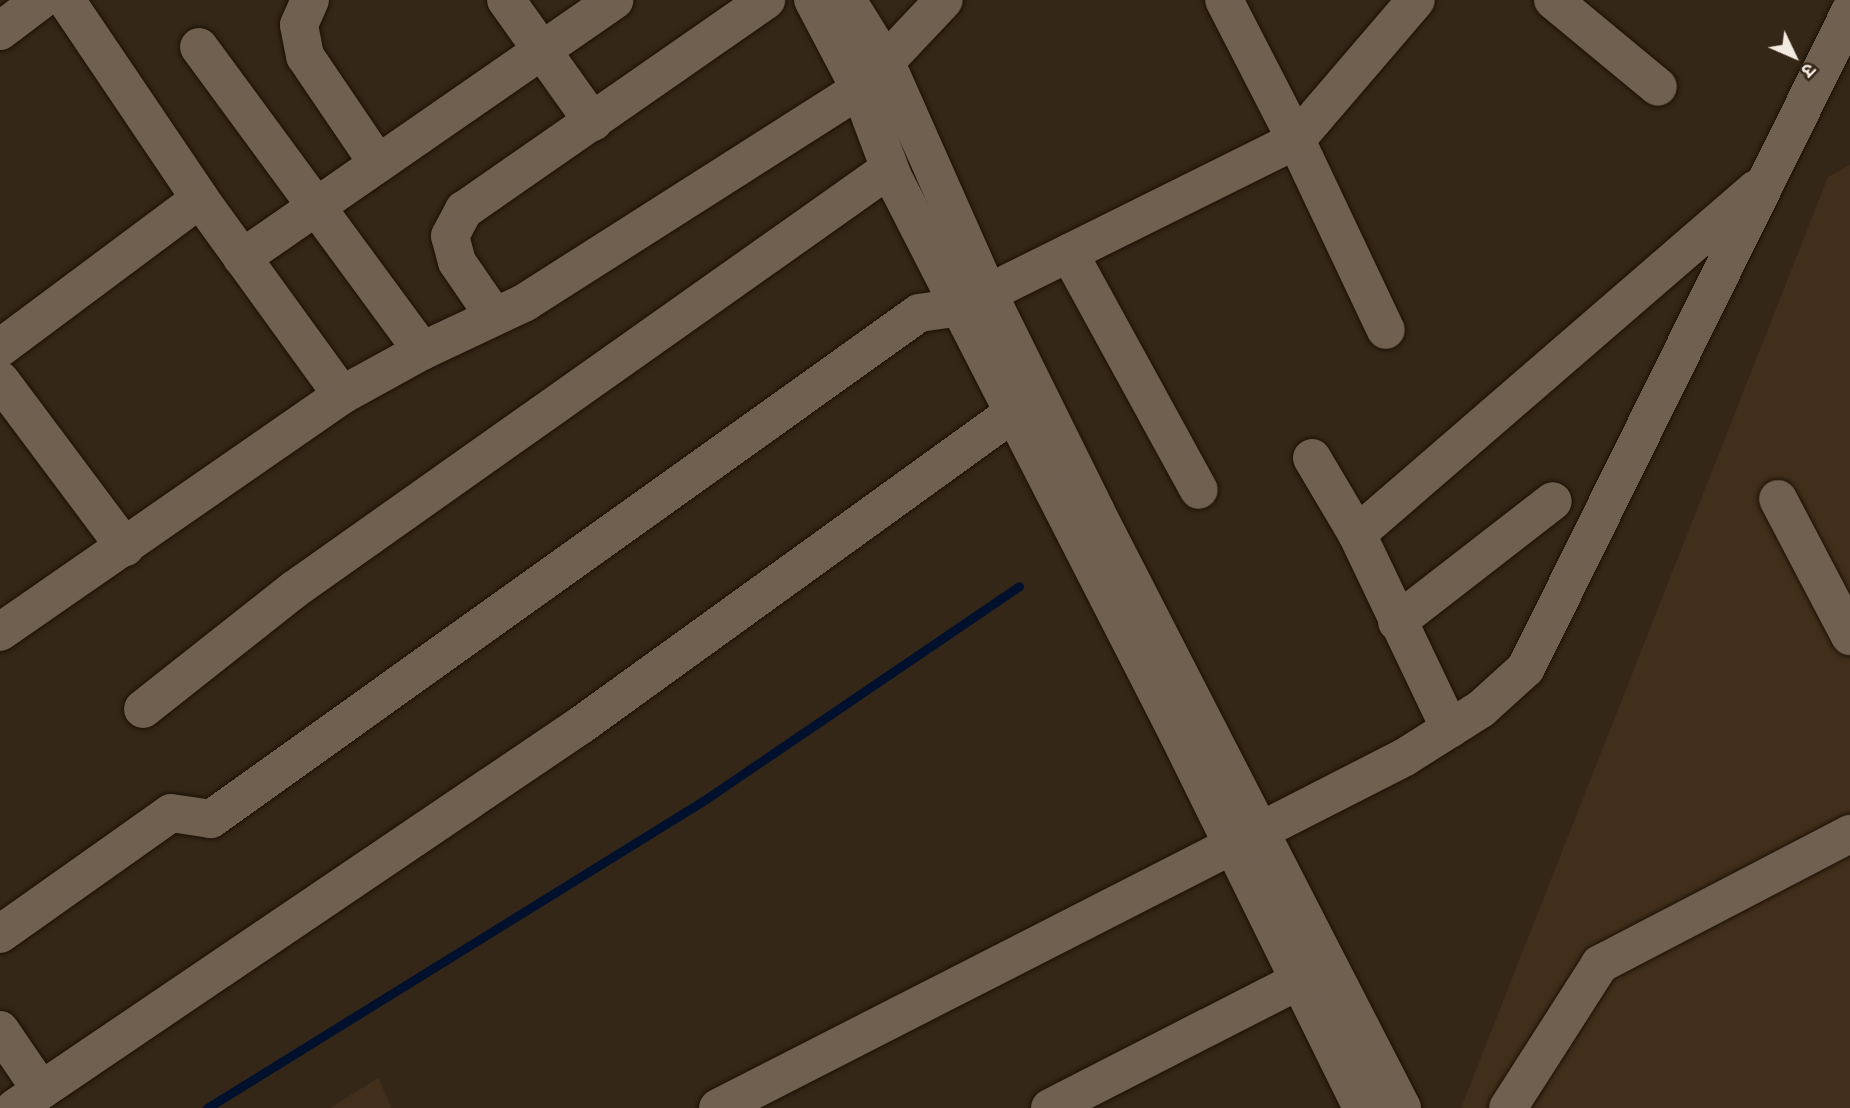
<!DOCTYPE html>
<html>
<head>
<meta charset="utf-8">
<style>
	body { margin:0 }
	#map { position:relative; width:1850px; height:1108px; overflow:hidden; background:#342718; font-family:Raleway,"Noto Sans Devanagari",sans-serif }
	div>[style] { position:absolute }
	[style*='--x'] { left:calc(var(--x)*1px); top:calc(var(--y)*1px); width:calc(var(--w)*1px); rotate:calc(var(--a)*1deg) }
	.built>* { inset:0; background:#412f1b }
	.stream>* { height:9px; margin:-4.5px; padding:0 4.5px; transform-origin:4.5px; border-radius:4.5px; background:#01102c }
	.roads { filter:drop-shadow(0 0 2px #1c1003) drop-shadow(0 0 2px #1c1003) }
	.minor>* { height:38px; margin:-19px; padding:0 19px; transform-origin:19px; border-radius:19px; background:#6f6050 }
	span { translate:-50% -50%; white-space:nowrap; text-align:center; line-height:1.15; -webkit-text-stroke:5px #342718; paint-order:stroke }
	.north { position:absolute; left:1759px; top:21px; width:70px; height:70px; -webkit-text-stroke:5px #342718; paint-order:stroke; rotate:134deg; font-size:19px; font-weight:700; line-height:28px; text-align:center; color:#f3ebe1 }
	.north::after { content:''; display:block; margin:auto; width:24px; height:32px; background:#f3ebe1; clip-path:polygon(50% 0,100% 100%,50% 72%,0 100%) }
</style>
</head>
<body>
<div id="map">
	<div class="built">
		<div style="clip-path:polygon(1850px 165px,1850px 1108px,1461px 1108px,1828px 177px)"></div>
		<div style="clip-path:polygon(378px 1078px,392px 1108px,330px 1108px)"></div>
	</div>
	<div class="stream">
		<div style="--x:207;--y:1108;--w:583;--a:-31.76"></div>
		<div style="--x:703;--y:801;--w:382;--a:-34.2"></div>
	</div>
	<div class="roads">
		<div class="minor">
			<div style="--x:66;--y:0;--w:240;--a:56"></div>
			<div style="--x:200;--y:199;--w:242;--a:54.1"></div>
			<div style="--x:310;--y:0;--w:27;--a:114"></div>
			<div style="--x:299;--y:25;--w:32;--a:79"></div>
			<div style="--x:305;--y:56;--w:130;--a:55.9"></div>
			<div style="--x:506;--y:0;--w:150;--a:54.5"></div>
			<div style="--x:813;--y:0;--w:101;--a:62.2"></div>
			<div style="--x:860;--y:89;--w:94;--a:69.4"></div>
			<div style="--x:893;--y:177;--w:626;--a:62.9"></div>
			<div style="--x:1178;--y:734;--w:417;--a:63.8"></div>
			<div style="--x:847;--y:0;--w:74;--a:58.2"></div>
			<div style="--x:886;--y:63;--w:252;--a:66.1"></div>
			<div style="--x:988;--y:293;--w:244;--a:63.7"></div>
			<div style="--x:1096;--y:512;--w:670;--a:62.82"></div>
			<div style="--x:1224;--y:0;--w:157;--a:62.8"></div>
			<div style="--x:1296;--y:140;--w:210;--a:64.7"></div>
			<div style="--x:1553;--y:0;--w:136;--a:39.6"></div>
			<div style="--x:0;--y:31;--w:51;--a:-37.1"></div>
			<div style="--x:199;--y:47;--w:377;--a:53.7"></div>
			<div style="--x:1069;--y:253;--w:270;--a:61.3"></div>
			<div style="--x:242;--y:258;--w:453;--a:-34.7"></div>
			<div style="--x:494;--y:316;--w:65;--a:-124.4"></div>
			<div style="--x:457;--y:262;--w:27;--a:-105"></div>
			<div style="--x:450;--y:236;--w:30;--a:-62"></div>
			<div style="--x:464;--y:210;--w:368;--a:-34.8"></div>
			<div style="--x:0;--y:348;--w:249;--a:-36.7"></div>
			<div style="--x:0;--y:380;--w:209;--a:53.2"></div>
			<div style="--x:1312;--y:458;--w:88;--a:59.4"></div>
			<div style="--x:1357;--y:534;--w:216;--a:64.5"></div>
			<div style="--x:1778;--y:499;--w:155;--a:62.3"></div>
			<div style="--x:1357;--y:534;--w:527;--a:-40.85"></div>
			<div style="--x:1397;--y:622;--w:197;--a:-37.8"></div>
			<div style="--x:0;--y:632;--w:416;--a:-34.7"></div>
			<div style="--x:342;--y:395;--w:91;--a:-28.8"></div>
			<div style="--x:422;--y:351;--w:113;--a:-25.2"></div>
			<div style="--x:524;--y:303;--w:398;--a:-32.5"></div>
			<div style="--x:860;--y:89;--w:122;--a:-46.7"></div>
			<div style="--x:143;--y:709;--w:194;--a:-38.3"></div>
			<div style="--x:295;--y:589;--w:727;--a:-35.26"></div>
			<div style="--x:0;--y:934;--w:209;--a:-35.3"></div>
			<div style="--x:171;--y:813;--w:40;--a:8.5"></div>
			<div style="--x:211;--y:819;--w:870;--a:-35.55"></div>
			<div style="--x:919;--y:313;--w:41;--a:-8.3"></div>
			<div style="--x:960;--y:307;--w:375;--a:-26.4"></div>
			<div style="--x:1296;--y:140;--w:184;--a:-49.4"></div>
			<div style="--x:0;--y:1030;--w:73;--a:55.7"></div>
			<div style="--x:15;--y:1108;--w:683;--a:-34.09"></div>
			<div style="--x:581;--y:725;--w:533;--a:-35.84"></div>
			<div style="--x:718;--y:1108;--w:771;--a:-27.06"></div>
			<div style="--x:1405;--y:757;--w:90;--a:-32.3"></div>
			<div style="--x:1481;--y:709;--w:61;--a:-42.3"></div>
			<div style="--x:1526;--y:668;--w:732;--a:-63.72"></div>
			<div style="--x:1050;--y:1108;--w:305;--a:-27.1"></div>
			<div style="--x:1508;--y:1108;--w:171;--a:-57.4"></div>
			<div style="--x:1600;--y:964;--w:282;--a:-27.5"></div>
		</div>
	</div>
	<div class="north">उ</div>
</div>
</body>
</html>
